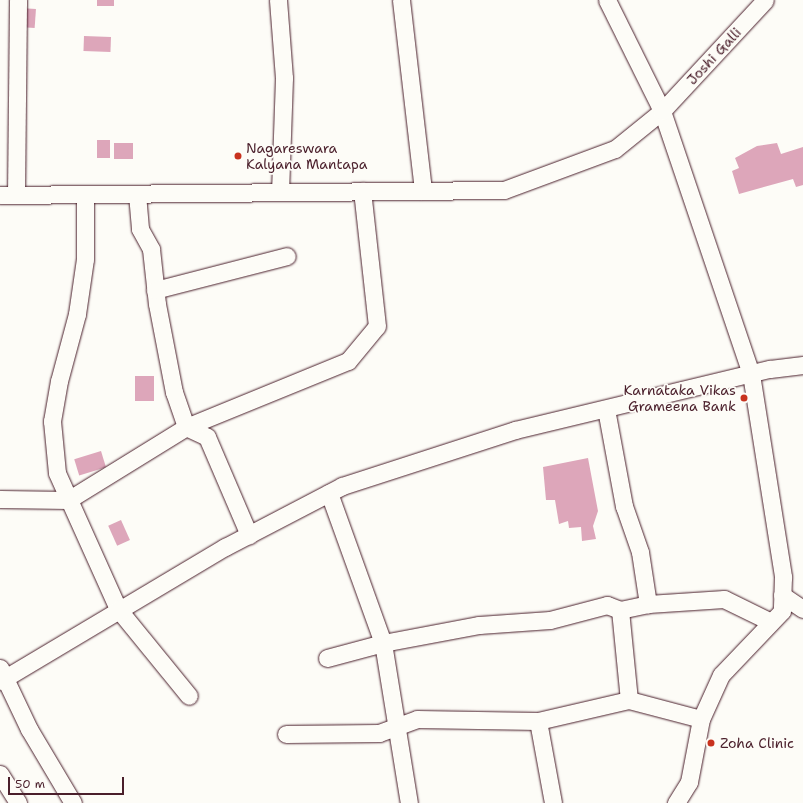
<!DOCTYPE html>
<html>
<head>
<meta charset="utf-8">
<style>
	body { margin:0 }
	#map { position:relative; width:803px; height:803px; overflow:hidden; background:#fdfcf7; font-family:"Shantell Sans",sans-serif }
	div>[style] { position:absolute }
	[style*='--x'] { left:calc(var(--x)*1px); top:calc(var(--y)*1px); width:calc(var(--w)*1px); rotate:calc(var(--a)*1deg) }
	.building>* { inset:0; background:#dda6ba; transform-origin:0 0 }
	.roads { filter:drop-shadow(0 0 1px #4a1f2b) drop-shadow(0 0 1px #4a1f2b) }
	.minor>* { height:17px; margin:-8.5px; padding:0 8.5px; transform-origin:8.5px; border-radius:8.5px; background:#fdfcf7 }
	.dots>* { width:11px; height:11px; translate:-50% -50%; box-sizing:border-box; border:2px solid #fdfcf7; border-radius:50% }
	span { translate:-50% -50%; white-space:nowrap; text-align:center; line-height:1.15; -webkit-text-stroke:3.5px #fdfcf7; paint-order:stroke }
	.street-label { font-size:14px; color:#4a1f2b }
	.poi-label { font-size:14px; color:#4a1f2b }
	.left { translate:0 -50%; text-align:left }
	.right { translate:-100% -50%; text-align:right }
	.scale { position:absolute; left:8px; top:777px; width:116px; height:18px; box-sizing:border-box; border:2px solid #4a1f2b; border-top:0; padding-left:5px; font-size:12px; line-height:14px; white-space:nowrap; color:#4a1f2b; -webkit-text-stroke:3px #fdfcf7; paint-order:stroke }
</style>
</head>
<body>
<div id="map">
	<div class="building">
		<div style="left:97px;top:0;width:17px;height:6px"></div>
		<div style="left:20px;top:8px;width:16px;height:19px;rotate:4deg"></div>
		<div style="left:84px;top:36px;width:27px;height:15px;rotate:2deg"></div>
		<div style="left:97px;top:140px;width:13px;height:18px"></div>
		<div style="left:114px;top:143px;width:19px;height:16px"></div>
		<div style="clip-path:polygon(777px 143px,781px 154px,803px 147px,803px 185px,796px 187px,793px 179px,739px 194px,732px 171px,739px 168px,735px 158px,757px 146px)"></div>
		<div style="left:135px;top:376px;width:19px;height:25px"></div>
		<div style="left:101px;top:451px;width:17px;height:28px;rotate:73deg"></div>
		<div style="clip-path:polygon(588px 458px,598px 511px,593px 526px,596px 539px,582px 541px,581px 527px,569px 528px,568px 521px,559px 524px,555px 500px,546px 500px,543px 467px)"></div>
		<div style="left:121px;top:520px;width:22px;height:14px;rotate:66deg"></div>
	</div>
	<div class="roads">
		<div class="minor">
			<div style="--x:278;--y:0;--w:78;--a:85.6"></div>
			<div style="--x:284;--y:78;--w:114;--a:92"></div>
			<div style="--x:401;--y:0;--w:192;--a:83.4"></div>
			<div style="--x:607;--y:0;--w:124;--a:63.6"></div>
			<div style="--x:662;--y:111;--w:278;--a:71.3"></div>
			<div style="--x:751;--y:374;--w:206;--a:81"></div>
			<div style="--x:783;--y:577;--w:34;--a:92"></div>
			<div style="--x:782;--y:611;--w:88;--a:133.6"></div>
			<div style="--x:721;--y:675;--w:48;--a:114.4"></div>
			<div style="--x:701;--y:719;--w:64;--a:100.8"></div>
			<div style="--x:689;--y:782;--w:25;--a:122"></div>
			<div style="--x:16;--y:194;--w:194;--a:-89.4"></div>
			<div style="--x:85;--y:194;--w:65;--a:90"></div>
			<div style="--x:85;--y:259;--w:56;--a:98.3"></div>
			<div style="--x:77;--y:314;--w:69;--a:105"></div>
			<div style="--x:59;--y:381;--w:41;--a:99.9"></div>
			<div style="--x:52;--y:421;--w:52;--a:84.5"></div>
			<div style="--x:57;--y:473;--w:149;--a:65.8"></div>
			<div style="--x:118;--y:609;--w:112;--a:50.8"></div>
			<div style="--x:137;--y:194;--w:35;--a:85"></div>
			<div style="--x:140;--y:229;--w:23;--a:61"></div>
			<div style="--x:151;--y:249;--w:55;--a:83.8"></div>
			<div style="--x:157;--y:304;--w:90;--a:79.1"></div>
			<div style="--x:174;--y:392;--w:37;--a:71"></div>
			<div style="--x:186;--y:427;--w:23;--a:25"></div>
			<div style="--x:207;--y:437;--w:107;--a:66.8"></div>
			<div style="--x:0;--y:195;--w:504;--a:-0.57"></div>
			<div style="--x:504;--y:190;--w:118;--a:-20.3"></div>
			<div style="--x:615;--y:149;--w:60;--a:-39"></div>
			<div style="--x:662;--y:111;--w:151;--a:-47.1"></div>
			<div style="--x:155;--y:290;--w:136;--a:-14.4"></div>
			<div style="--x:606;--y:409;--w:99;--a:79.5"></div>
			<div style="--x:624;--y:506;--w:49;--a:70.8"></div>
			<div style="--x:640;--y:552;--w:53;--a:81.3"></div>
			<div style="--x:329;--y:493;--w:159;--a:70.2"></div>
			<div style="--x:383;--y:643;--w:162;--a:80.8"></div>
			<div style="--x:0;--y:499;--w:68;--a:0.8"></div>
			<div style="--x:68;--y:500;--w:139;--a:-31.7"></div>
			<div style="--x:186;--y:427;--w:175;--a:-22.2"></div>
			<div style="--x:348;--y:361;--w:45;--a:-50.4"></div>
			<div style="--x:377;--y:326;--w:136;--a:-96.3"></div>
			<div style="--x:782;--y:595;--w:25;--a:34"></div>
			<div style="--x:620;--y:610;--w:90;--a:84.3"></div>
			<div style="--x:327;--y:658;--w:58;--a:-15"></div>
			<div style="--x:383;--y:643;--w:98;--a:-10.6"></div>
			<div style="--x:479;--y:625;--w:71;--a:-4"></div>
			<div style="--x:550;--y:620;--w:59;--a:-14.7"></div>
			<div style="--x:607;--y:605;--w:14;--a:21"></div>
			<div style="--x:620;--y:610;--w:29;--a:-12"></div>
			<div style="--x:648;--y:604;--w:76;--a:-3.8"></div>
			<div style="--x:724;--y:599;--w:52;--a:26.1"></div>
			<div style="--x:0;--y:668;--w:68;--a:64.6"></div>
			<div style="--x:29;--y:729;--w:86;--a:59.3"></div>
			<div style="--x:0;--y:681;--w:262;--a:-30.8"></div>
			<div style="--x:225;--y:547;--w:132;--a:-27.5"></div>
			<div style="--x:342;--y:486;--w:182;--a:-17.9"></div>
			<div style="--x:515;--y:430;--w:262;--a:-13.5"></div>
			<div style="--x:770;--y:369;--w:33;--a:-7"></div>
			<div style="--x:538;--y:721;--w:83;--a:79.6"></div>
			<div style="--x:286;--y:734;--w:93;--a:-0.6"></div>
			<div style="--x:379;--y:733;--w:40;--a:-20.2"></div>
			<div style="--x:417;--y:719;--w:121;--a:0.9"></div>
			<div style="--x:538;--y:721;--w:93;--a:-13"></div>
			<div style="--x:629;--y:700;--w:74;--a:14.8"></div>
			<div style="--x:0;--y:774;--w:34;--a:58"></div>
		</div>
	</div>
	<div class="dots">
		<div style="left:238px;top:156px;background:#c8321e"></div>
		<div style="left:744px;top:398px;background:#c8321e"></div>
		<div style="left:711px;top:743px;background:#c8321e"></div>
	</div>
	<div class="street-label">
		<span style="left:714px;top:56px;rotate:-47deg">Joshi Galli</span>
	</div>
	<div class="poi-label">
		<span class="left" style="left:246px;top:156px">Nagareswara<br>Kalyana Mantapa</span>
		<span class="right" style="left:736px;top:398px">Karnataka Vikas<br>Grameena Bank</span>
		<span class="left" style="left:720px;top:743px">Zoha Clinic</span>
	</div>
	<div class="scale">50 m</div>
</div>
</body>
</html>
